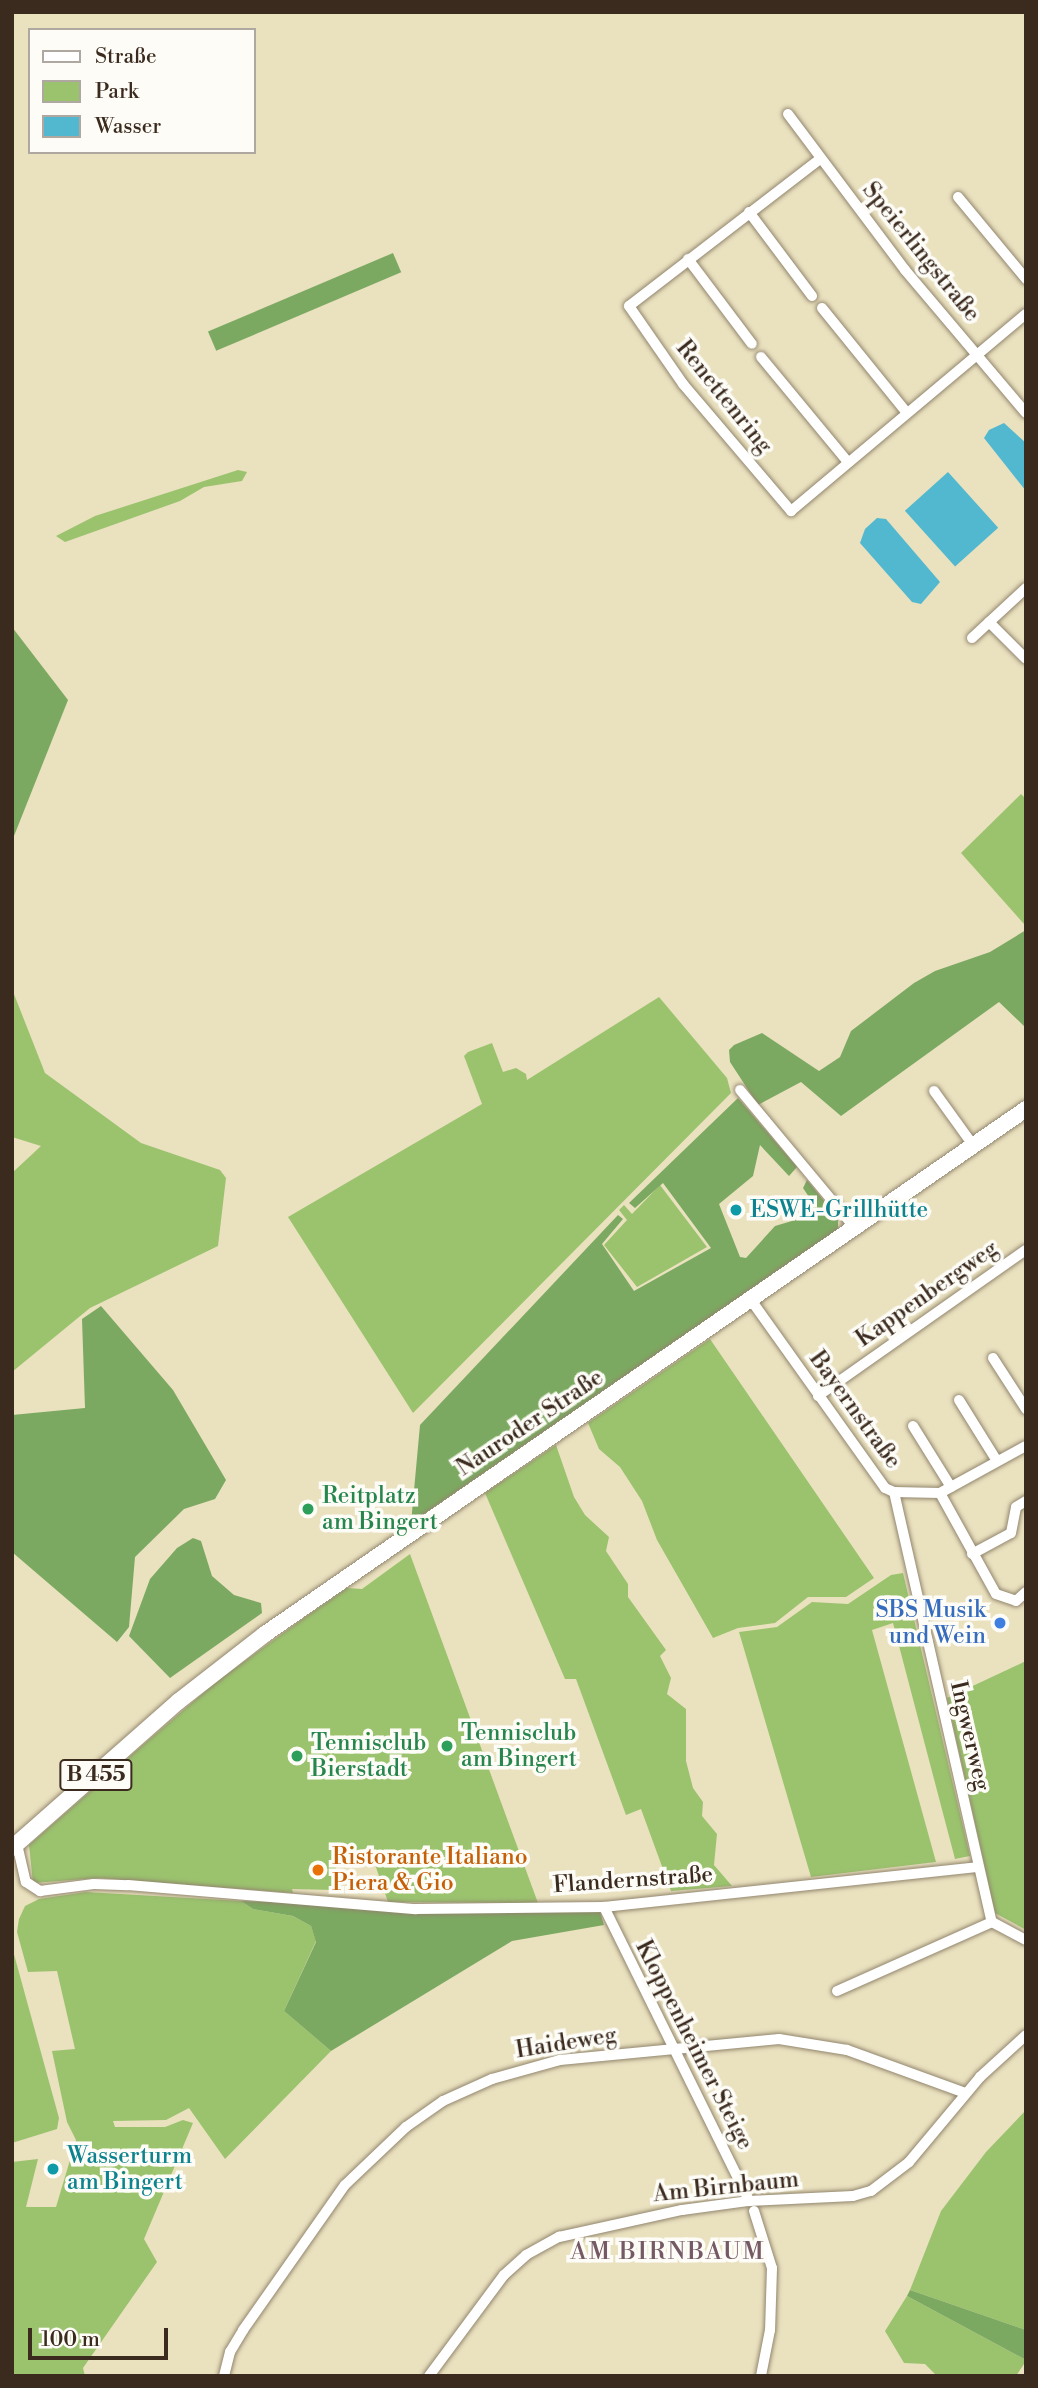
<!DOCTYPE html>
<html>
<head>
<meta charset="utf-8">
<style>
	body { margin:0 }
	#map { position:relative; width:1038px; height:2388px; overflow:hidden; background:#eae1bf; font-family:"Libre Bodoni",serif }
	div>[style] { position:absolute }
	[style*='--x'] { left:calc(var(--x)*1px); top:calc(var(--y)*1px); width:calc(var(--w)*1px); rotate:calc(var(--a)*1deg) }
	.green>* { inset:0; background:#9bc36e }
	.forest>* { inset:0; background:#7ca961; transform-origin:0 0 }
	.water>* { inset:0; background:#51b8cf; transform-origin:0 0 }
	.roads { filter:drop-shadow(0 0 2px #92866e) drop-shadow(0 0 2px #92866e) }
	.street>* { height:10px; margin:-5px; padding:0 5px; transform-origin:5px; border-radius:5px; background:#fff }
	.primary>* { height:16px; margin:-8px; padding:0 8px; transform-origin:8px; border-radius:8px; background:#fff }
	.dots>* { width:19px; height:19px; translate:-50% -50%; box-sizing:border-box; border:4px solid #fdfcf7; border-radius:50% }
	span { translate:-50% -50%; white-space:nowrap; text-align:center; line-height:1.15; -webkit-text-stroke:7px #fdfcf7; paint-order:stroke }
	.shield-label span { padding:2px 5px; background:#fdfcf7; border:2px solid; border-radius:5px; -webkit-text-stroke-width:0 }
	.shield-label { font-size:21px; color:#3b2a1e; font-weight:700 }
	.street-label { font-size:23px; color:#3b2a1e }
	.culture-label { font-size:23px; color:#0d838f }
	.left { translate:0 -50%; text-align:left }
	.leisure-label { font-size:23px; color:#27864d }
	.shop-label { font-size:23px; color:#366cbe }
	.right { translate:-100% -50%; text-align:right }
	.food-label { font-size:23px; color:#c56008 }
	.neighbourhood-label { font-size:24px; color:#755964; letter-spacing:2px }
	.frame { position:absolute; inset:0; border:14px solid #3b2a1e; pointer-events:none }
	.legend { position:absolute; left:28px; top:28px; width:228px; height:126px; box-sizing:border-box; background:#fdfcf7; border:2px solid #afa8a0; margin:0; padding:9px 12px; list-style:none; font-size:21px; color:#3b2a1e }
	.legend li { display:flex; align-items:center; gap:14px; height:35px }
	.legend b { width:35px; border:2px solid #afa8a0 }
	.scale { position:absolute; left:28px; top:2328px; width:140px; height:32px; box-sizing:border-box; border:4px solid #3b2a1e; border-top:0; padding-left:9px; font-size:21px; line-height:24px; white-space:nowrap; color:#3b2a1e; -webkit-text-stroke:5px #fdfcf7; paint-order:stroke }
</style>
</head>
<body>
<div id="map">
	<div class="green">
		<div style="clip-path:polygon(238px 470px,247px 472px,242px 481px,204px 487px,180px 501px,65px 542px,56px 536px,95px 516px)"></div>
		<div style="clip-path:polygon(1021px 794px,1026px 799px,1024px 924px,961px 853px)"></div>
		<div style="clip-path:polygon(12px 989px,45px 1073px,141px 1143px,220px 1170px,226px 1178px,218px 1246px,90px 1308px,12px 1372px,12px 1173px,41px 1146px,12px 1137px)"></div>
		<div style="clip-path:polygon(659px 997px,727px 1078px,731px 1093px,413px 1413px,288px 1217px,482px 1104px,464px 1056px,468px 1052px,492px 1043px,503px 1072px,516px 1068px,526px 1074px,527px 1080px)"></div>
		<div style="clip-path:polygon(660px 1185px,707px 1247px,637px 1287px,604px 1245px,627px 1220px,619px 1210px,624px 1205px,632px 1214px)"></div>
		<div style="clip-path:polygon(710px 1339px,874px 1578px,846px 1597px,808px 1597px,775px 1623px,738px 1628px,713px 1638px,657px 1540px,642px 1501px,620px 1467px,599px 1449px,588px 1423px)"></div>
		<div style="clip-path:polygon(556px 1445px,574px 1497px,585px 1515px,609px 1537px,606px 1551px,628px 1584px,628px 1597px,666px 1650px,660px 1656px,671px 1678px,667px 1694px,686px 1709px,686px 1761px,693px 1788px,703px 1802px,702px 1816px,717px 1834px,714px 1865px,732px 1886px,671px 1891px,641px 1809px,626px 1815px,576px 1679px,565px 1679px,485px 1493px)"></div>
		<div style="clip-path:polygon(410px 1554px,538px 1903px,388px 1902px,369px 1847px,334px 1863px,339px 1877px,332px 1879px,334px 1890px,292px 1889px,293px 1893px,99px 1878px,33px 1883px,29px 1845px,144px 1744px,216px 1682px,304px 1618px,347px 1588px,362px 1589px)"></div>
		<div style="clip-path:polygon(903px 1573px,970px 1856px,955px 1859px,893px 1623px,872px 1630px,936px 1862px,811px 1877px,739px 1632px,777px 1627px,812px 1602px,848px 1604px,891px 1575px)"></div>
		<div style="clip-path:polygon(1026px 1661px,1026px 1930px,995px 1913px,947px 1698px)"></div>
		<div style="clip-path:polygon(86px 1892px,241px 1901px,253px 1909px,293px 1916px,311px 1926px,316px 1941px,284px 2011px,331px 2051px,225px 2159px,189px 2108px,166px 2120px,113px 2121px,115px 2127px,165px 2127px,183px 2120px,193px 2123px,144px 2239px,157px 2262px,83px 2368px,85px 2376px,12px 2376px,12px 2162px,38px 2159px,26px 2207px,56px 2207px,76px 2140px,67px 2122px,52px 2051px,75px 2049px,57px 1971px,28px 1972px,17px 1932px,19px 1919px,25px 1906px,39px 1899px)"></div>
		<div style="clip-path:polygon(12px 1947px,59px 2118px,57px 2129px,12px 2143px)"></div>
		<div style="clip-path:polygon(1026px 2110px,1026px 2330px,910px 2290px,941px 2211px,986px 2152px)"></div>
		<div style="clip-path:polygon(907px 2296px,1026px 2360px,1026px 2361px,1016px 2376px,937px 2376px,925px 2364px,904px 2363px,885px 2331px)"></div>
	</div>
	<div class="forest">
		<div style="left:393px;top:253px;width:21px;height:201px;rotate:67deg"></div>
		<div style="clip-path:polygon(12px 627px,68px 700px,12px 841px)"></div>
		<div style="clip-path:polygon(1026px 930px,1026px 1028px,999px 1002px,841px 1116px,801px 1082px,758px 1105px,730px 1062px,729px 1050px,734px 1045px,762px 1033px,819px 1071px,840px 1057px,851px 1031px,914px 983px,935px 971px,990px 952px)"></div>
		<div style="clip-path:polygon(738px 1098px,797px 1167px,789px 1176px,760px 1145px,753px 1176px,719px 1204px,740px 1257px,746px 1258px,775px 1226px,802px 1218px,813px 1203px,803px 1188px,807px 1180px,838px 1218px,838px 1229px,411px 1523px,420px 1425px,618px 1215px,623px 1219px,602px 1244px,634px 1291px,711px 1248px,663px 1183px,635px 1208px,629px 1203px)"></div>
		<div style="clip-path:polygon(101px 1306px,173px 1390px,226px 1480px,215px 1499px,184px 1509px,135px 1557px,129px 1627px,117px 1642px,12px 1552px,12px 1415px,85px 1408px,82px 1319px)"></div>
		<div style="clip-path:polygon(193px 1538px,201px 1541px,212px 1576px,234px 1595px,261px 1603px,262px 1613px,170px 1678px,129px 1636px,150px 1579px,177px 1548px)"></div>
		<div style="clip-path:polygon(241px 1901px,600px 1912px,604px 1925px,512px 1941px,331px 2051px,284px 2011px,316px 1942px,311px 1926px,293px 1916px,253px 1909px)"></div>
		<div style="clip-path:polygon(910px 2290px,1026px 2330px,1026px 2360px,907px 2296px)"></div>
	</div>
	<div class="water">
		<div style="clip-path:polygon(1004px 423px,1026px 443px,1026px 491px,984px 438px,989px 430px)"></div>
		<div style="left:948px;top:472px;width:75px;height:58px;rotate:48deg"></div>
		<div style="clip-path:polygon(877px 518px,886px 519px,940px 582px,921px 604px,912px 602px,860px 543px,865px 529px)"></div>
	</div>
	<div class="roads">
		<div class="street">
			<div style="--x:788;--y:114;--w:195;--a:53.1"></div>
			<div style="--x:905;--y:270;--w:187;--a:49.8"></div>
			<div style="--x:820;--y:159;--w:241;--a:142.4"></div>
			<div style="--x:629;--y:306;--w:95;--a:55.3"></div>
			<div style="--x:683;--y:384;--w:167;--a:49.6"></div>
			<div style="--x:791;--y:511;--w:307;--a:-40"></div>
			<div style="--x:958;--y:197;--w:107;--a:50.3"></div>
			<div style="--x:749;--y:212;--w:105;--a:53.1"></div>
			<div style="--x:688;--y:259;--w:106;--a:53"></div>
			<div style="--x:822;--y:308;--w:135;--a:51"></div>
			<div style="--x:761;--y:357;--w:136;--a:50.4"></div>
			<div style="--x:989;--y:622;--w:52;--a:45"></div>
			<div style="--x:972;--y:638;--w:74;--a:-42.8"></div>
			<div style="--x:740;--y:1090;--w:178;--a:50.2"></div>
			<div style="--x:934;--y:1091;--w:67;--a:54.2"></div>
			<div style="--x:751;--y:1300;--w:231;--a:54.5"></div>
			<div style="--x:885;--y:1488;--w:10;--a:24"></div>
			<div style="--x:894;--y:1492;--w:46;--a:1.2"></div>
			<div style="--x:940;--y:1493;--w:98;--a:-28.7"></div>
			<div style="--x:993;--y:1358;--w:61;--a:57.1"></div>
			<div style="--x:818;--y:1396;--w:254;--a:-35.1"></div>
			<div style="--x:959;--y:1400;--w:72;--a:58.1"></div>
			<div style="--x:913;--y:1426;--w:72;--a:58.1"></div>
			<div style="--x:894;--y:1492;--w:441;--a:77.2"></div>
			<div style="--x:992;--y:1922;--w:38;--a:28"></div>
			<div style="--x:940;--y:1493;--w:115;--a:61"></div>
			<div style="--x:996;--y:1594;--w:21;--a:19"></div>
			<div style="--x:1016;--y:1601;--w:13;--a:-42"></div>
			<div style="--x:972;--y:1554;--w:44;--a:-28.3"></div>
			<div style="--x:1011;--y:1533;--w:26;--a:-79"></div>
			<div style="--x:1016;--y:1507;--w:12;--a:-31"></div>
			<div style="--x:17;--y:1844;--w:39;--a:77"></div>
			<div style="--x:26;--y:1882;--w:17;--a:33"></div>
			<div style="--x:40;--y:1891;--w:54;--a:-7.4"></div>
			<div style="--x:94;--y:1884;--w:34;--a:2"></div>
			<div style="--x:128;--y:1885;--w:289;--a:4.8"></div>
			<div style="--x:416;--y:1909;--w:188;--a:-0.6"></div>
			<div style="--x:604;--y:1907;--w:375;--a:-6.1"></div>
			<div style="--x:604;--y:1907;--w:328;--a:63.7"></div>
			<div style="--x:837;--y:1991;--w:170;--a:-24"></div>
			<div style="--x:754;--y:2211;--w:60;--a:72.5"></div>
			<div style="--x:772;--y:2268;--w:62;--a:91.8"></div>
			<div style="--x:770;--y:2330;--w:47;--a:101.1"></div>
			<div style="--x:224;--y:2376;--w:25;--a:-76"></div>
			<div style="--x:230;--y:2352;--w:26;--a:-59"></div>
			<div style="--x:243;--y:2330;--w:177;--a:-54.9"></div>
			<div style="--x:345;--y:2185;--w:84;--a:-43.6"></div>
			<div style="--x:406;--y:2127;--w:45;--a:-35.1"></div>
			<div style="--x:443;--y:2101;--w:54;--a:-24.2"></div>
			<div style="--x:492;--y:2079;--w:71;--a:-15.6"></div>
			<div style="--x:560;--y:2060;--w:220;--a:-5.5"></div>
			<div style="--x:779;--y:2039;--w:69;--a:9.2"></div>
			<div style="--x:847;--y:2050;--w:126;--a:20"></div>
			<div style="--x:429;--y:2376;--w:126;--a:-53.4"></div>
			<div style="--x:504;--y:2275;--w:30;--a:-42"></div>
			<div style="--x:526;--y:2255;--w:38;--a:-29"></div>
			<div style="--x:559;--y:2237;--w:126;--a:-12.4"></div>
			<div style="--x:682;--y:2210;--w:68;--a:-7.7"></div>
			<div style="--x:749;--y:2201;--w:104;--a:-2.8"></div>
			<div style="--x:853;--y:2196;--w:19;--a:-16"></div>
			<div style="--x:871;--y:2191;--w:48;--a:-37.3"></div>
			<div style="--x:909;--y:2162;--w:111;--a:-50.1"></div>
			<div style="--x:980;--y:2077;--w:62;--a:-42.4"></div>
		</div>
		<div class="primary">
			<div style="--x:12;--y:1848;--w:222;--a:-41.4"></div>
			<div style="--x:179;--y:1701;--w:109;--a:-37.9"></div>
			<div style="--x:265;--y:1634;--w:925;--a:-34.6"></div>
		</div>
	</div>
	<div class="dots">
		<div style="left:736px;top:1210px;background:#0f9aa8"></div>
		<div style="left:308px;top:1509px;background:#2e9e5b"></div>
		<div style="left:1000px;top:1623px;background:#3f7fe0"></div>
		<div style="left:447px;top:1746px;background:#2e9e5b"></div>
		<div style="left:297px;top:1756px;background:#2e9e5b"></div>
		<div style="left:318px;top:1870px;background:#e8710a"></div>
		<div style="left:53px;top:2169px;background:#0f9aa8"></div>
	</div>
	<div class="shield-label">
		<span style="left:96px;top:1775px">B 455</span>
	</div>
	<div class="street-label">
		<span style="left:921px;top:252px;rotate:51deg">Speierlingstraße</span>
		<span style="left:724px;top:397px;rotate:51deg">Renettenring</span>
		<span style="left:927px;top:1294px;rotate:-35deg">Kappenbergweg</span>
		<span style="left:855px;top:1410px;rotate:54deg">Bayernstraße</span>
		<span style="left:530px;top:1423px;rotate:-34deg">Nauroder Straße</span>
		<span style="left:970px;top:1736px;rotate:77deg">Ingwerweg</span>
		<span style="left:633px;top:1880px;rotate:-4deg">Flandernstraße</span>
		<span style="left:566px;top:2043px;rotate:-9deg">Haideweg</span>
		<span style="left:694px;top:2045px;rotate:63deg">Kloppenheimer Steige</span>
		<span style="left:726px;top:2187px;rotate:-6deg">Am Birnbaum</span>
	</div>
	<div class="culture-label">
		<span class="left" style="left:750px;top:1210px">ESWE-Grillhütte</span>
		<span class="left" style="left:67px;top:2169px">Wasserturm<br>am Bingert</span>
	</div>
	<div class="leisure-label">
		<span class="left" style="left:322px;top:1509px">Reitplatz<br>am Bingert</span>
		<span class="left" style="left:461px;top:1746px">Tennisclub<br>am Bingert</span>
		<span class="left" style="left:311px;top:1756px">Tennisclub<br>Bierstadt</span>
	</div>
	<div class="shop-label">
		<span class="right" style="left:986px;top:1623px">SBS Musik<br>und Wein</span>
	</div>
	<div class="food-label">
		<span class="left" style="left:332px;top:1870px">Ristorante Italiano<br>Piera &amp; Gio</span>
	</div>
	<div class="neighbourhood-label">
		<span style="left:668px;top:2253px">AM BIRNBAUM</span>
	</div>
	<div class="frame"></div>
	<ul class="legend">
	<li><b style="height:9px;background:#fff"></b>Straße</li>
	<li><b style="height:19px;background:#9bc36e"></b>Park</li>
	<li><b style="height:19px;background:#51b8cf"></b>Wasser</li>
	</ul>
	<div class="scale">100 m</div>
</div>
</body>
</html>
